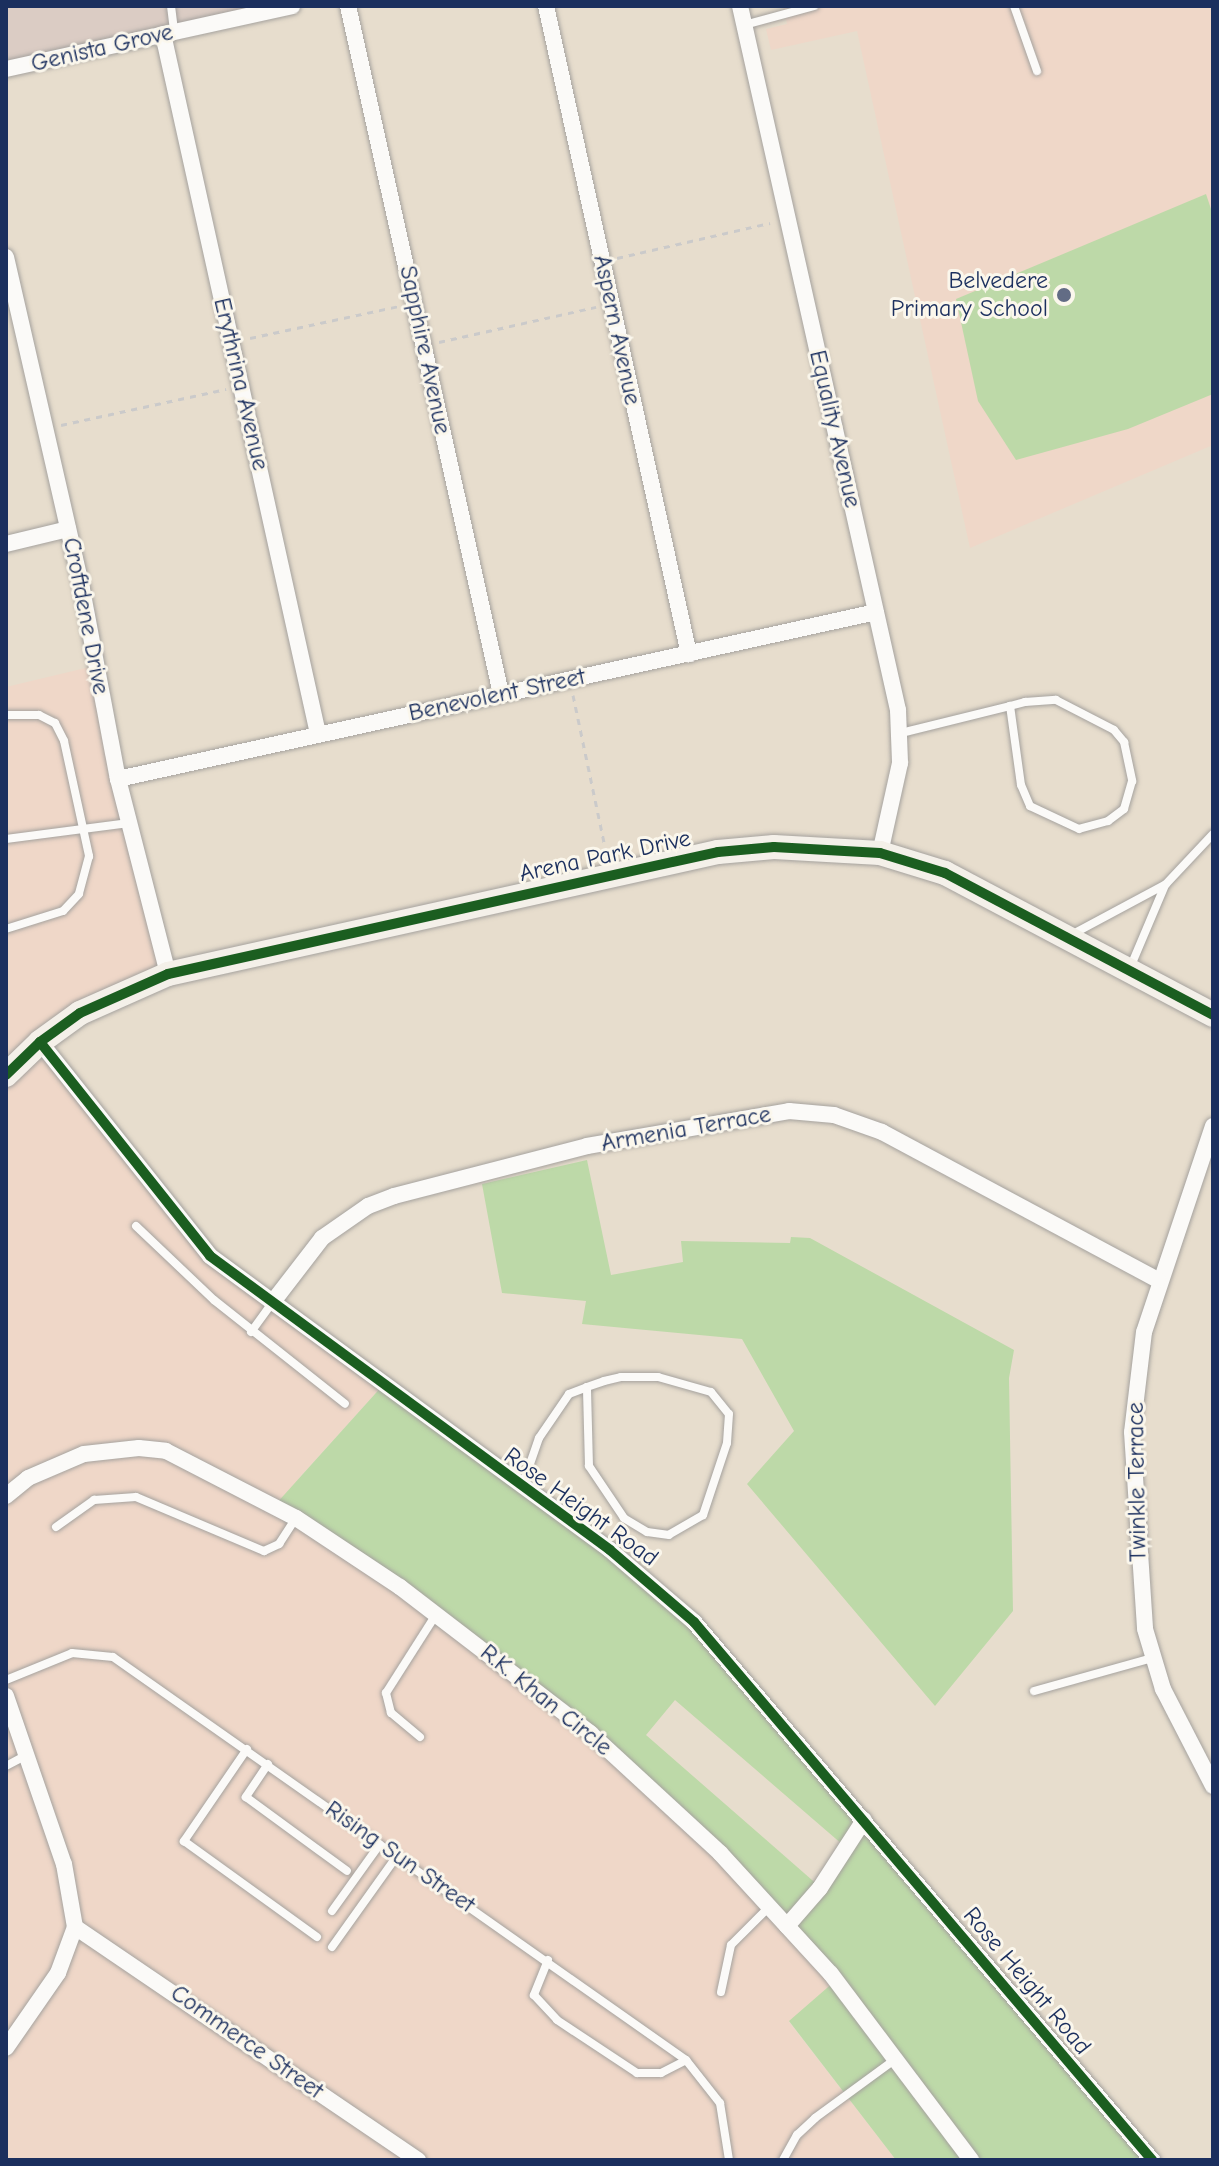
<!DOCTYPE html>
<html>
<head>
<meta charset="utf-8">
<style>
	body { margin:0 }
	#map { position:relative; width:1219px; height:2166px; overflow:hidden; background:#e7ddcd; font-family:"Comic Neue",sans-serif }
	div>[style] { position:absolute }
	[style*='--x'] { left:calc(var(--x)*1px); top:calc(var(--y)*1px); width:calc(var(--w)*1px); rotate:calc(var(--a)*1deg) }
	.built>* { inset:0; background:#efd7c8 }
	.industrial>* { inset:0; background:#dbccc4 }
	.green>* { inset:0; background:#bdd9a8 }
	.path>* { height:3px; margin-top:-1.5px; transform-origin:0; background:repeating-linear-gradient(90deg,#cbcaca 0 6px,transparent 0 12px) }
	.roads { filter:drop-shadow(0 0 2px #a5a29e) drop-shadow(0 0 2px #a5a29e) }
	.lane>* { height:8px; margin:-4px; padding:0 4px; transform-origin:4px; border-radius:4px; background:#fbfaf8 }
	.street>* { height:16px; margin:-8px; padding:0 8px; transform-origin:8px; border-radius:8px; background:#fbfaf8 }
	.secondary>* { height:24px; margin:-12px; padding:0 12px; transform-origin:12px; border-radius:12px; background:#f4f0e9 }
	.cycleway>* { height:10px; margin:-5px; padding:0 5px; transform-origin:5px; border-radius:5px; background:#1b5e20 }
	.dots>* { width:22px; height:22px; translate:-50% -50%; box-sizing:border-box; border:4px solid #fbf7ec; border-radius:50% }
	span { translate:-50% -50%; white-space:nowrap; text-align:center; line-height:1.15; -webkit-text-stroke:6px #fbf7ec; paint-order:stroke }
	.street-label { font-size:24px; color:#1b2f5e }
	.poi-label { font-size:24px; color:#1b2f5e }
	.right { translate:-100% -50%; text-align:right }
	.frame { position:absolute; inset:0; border:8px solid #1b2f5e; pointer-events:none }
</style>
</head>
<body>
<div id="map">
	<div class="built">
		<div style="clip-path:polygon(783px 6px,1213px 6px,1213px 445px,970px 548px,857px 31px,771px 50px,766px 29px,787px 24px)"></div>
		<div style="clip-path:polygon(94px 666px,167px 974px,41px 1042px,186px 1228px,384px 1384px,298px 1479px,343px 1549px,638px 1777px,835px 1981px,789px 2022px,896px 2160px,6px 2160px,6px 687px)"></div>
	</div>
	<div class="industrial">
		<div style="clip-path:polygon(6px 6px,285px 6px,6px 69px)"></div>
	</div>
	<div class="green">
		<div style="clip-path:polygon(1206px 194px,1213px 215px,1213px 394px,1128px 429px,1016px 460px,978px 401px,956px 299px)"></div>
		<div style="clip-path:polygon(587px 1160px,611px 1275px,683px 1262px,681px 1241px,790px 1243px,791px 1237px,810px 1238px,1014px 1350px,1009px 1378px,1013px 1611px,935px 1706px,747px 1484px,794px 1431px,742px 1339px,582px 1324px,586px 1301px,502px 1293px,482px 1184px)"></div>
		<div style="clip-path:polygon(evenodd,384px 1384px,656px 1585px,1153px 2160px,896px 2160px,789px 2021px,835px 1981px,786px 1926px,586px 1732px,275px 1505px,384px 1384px,675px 1700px,843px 1845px,820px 1887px,646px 1735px,675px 1700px)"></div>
	</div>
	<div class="path">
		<div style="--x:617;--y:258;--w:157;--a:-12.9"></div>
		<div style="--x:250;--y:338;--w:152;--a:-12.1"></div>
		<div style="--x:439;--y:342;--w:161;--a:-12.6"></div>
		<div style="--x:61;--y:425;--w:169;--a:-12.3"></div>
		<div style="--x:573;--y:695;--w:165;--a:78.1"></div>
	</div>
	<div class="roads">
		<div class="lane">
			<div style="--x:171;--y:6;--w:25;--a:83"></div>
			<div style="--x:1014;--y:6;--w:69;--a:70.5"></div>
			<div style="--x:744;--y:25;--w:73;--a:-15.2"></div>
			<div style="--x:6;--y:715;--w:33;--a:0"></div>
			<div style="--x:39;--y:715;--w:18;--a:27"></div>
			<div style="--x:55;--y:723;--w:20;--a:63"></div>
			<div style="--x:64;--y:741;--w:118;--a:77.7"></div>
			<div style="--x:89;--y:856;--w:39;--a:105"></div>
			<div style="--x:79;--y:894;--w:23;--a:133"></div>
			<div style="--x:63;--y:911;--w:60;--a:162.5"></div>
			<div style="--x:901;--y:733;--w:112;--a:-13.9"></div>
			<div style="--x:1010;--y:706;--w:16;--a:-15"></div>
			<div style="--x:1025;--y:702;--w:31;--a:-4"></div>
			<div style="--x:1056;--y:700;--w:65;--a:27.3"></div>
			<div style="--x:1114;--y:730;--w:16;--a:50"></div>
			<div style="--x:1124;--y:742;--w:40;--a:78"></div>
			<div style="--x:1132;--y:781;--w:29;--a:106"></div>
			<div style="--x:1124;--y:809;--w:20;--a:143"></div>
			<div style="--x:1108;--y:821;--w:30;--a:165"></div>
			<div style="--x:1079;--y:829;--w:54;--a:-154.9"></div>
			<div style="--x:1030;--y:806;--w:23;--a:-113"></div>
			<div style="--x:1021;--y:785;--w:80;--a:-97.9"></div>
			<div style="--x:6;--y:839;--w:124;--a:-7.4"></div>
			<div style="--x:1071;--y:935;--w:108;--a:-28.2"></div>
			<div style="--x:1166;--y:884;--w:69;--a:-46.8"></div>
			<div style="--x:1130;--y:968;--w:90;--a:-67.1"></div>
			<div style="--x:136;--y:1226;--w:108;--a:43.5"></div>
			<div style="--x:214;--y:1300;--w:167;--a:38.4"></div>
			<div style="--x:251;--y:1332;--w:36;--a:-54"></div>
			<div style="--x:522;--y:1487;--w:52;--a:-70.9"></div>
			<div style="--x:539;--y:1438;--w:53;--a:-55.7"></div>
			<div style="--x:569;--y:1394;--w:19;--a:-21"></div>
			<div style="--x:587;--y:1387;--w:18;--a:-19"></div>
			<div style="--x:604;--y:1381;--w:17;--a:-13"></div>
			<div style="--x:621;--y:1377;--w:37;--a:0"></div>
			<div style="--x:658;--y:1377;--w:55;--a:15.8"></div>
			<div style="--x:711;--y:1392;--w:28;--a:51"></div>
			<div style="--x:729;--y:1414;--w:29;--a:94"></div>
			<div style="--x:727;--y:1443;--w:76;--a:108.4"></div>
			<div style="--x:703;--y:1515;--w:39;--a:150"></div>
			<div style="--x:669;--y:1535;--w:22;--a:-172"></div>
			<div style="--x:647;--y:1532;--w:27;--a:-149"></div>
			<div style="--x:624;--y:1518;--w:63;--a:-123.9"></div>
			<div style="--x:589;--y:1466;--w:79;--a:-91.5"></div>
			<div style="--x:56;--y:1527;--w:47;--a:-35.4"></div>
			<div style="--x:94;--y:1500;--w:42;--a:-4.1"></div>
			<div style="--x:136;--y:1497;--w:139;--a:22.9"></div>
			<div style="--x:264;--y:1551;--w:17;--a:-25"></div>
			<div style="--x:279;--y:1544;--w:31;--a:-57"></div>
			<div style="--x:6;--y:1680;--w:71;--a:-22.2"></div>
			<div style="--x:72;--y:1653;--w:41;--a:5.6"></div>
			<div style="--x:113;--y:1657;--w:701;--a:35.12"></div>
			<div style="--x:686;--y:2060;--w:55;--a:51.7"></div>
			<div style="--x:720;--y:2103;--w:58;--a:81"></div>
			<div style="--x:1034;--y:1691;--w:123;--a:-15.6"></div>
			<div style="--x:420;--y:1737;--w:38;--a:-140"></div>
			<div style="--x:391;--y:1713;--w:21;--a:-104"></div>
			<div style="--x:386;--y:1693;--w:95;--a:-57.5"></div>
			<div style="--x:247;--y:1749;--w:112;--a:124.4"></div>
			<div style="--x:184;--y:1841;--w:164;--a:35.8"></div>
			<div style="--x:268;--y:1764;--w:40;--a:124"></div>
			<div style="--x:246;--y:1797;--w:125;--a:36.2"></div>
			<div style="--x:6;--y:1766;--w:21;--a:-28"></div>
			<div style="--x:332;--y:1911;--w:82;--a:-54.4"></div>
			<div style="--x:332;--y:1947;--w:112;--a:-54.5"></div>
			<div style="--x:548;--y:1960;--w:38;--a:112"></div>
			<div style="--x:534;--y:1995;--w:34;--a:47"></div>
			<div style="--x:557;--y:2020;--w:96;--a:33.5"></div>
			<div style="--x:637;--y:2073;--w:24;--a:0"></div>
			<div style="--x:661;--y:2073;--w:28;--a:-27"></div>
			<div style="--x:721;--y:1992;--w:48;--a:-78"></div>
			<div style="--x:731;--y:1945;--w:54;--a:-45"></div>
			<div style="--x:783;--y:2160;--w:29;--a:-61"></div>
			<div style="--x:797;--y:2135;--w:25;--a:-43"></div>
			<div style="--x:815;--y:2118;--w:102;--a:-36.2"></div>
		</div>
		<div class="street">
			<div style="--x:348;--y:6;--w:705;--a:77.46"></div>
			<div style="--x:546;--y:6;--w:664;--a:77.56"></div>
			<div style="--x:740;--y:6;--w:722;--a:77.35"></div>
			<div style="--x:898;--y:710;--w:53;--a:87.8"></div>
			<div style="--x:900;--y:763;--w:92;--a:102.5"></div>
			<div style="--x:163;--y:34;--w:717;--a:77.51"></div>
			<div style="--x:6;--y:69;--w:293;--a:-12.4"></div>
			<div style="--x:6;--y:257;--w:341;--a:77.1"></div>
			<div style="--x:82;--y:589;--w:193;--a:79.3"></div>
			<div style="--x:118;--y:779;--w:201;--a:75.6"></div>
			<div style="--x:6;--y:544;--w:64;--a:-13.6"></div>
			<div style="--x:118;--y:779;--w:776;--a:-12.42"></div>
			<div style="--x:40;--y:1042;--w:273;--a:51.5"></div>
			<div style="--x:210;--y:1256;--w:496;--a:36.3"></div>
			<div style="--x:610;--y:1550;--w:111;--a:40.6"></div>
			<div style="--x:694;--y:1622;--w:707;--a:49.59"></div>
			<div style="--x:1213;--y:1126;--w:217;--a:108.5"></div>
			<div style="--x:1144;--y:1332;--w:101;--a:96.8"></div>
			<div style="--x:1132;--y:1432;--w:197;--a:86.2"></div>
			<div style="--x:1145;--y:1629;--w:63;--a:73.3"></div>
			<div style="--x:1163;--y:1689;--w:109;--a:62.7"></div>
			<div style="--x:272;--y:1303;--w:82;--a:-52.4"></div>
			<div style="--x:322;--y:1238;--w:56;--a:-34.8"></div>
			<div style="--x:368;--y:1206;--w:28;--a:-21"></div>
			<div style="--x:394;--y:1196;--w:199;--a:-14.5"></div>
			<div style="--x:587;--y:1146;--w:205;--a:-9.8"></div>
			<div style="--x:789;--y:1111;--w:45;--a:5.1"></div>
			<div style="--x:834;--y:1115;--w:51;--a:19.5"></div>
			<div style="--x:882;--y:1132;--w:313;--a:28.2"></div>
			<div style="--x:6;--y:1496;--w:28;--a:-39"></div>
			<div style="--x:28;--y:1478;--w:61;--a:-23.2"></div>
			<div style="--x:84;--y:1454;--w:55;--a:-6.2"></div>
			<div style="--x:139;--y:1448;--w:27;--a:6"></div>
			<div style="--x:166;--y:1451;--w:146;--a:27.3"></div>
			<div style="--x:296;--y:1518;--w:125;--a:33.6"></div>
			<div style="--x:400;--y:1587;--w:240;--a:37.5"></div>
			<div style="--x:590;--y:1733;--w:177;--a:42.7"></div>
			<div style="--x:720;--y:1853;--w:164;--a:47.5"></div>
			<div style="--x:831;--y:1974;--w:233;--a:53"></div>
			<div style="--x:6;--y:1696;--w:178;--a:71"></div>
			<div style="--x:64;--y:1864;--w:64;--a:80.1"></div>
			<div style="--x:75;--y:1927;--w:49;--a:110.3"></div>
			<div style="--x:58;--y:1973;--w:91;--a:124.7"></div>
			<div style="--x:787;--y:1926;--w:50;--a:-49"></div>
			<div style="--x:820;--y:1888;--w:81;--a:-57.1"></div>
			<div style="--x:75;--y:1927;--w:415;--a:34.2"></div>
		</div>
		<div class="secondary">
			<div style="--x:6;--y:1075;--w:47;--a:-44.1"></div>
			<div style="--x:40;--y:1042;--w:49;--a:-35.9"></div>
			<div style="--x:80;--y:1013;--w:96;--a:-23.9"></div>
			<div style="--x:168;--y:974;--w:563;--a:-12.51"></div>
			<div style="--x:718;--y:852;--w:56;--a:-5.1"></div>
			<div style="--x:774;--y:847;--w:106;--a:3.2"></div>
			<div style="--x:880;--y:853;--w:68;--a:17.1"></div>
			<div style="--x:945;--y:873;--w:303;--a:27.9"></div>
		</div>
	</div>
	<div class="cycleway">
		<div style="--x:40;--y:1042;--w:273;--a:51.5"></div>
		<div style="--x:210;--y:1256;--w:496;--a:36.3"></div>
		<div style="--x:610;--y:1550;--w:111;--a:40.6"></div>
		<div style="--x:694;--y:1622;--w:707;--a:49.59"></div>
		<div style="--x:6;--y:1075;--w:47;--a:-44.1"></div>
		<div style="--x:40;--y:1042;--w:49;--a:-35.9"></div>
		<div style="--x:80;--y:1013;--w:96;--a:-23.9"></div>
		<div style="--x:168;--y:974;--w:563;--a:-12.51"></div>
		<div style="--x:718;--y:852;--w:56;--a:-5.1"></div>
		<div style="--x:774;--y:847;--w:106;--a:3.2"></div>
		<div style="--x:880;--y:853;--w:68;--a:17.1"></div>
		<div style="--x:945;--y:873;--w:303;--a:27.9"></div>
	</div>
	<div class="dots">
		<div style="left:1064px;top:295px;background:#626c85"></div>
	</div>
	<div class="street-label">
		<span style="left:102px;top:48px;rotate:-13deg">Genista Grove</span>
		<span style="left:617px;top:330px;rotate:78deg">Aspern Avenue</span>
		<span style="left:425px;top:350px;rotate:78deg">Sapphire Avenue</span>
		<span style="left:241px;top:384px;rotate:77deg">Erythrina Avenue</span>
		<span style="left:835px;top:429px;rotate:77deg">Equality Avenue</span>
		<span style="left:86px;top:616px;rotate:79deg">Croftdene Drive</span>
		<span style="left:497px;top:695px;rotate:-12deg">Benevolent Street</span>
		<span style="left:605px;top:856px;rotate:-12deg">Arena Park Drive</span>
		<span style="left:686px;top:1129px;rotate:-10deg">Armenia Terrace</span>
		<span style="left:1137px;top:1482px;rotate:-91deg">Twinkle Terrace</span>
		<span style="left:581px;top:1507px;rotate:36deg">Rose Height Road</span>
		<span style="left:546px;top:1700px;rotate:39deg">R.K. Khan Circle</span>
		<span style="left:400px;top:1857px;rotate:35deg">Rising Sun Street</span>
		<span style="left:1027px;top:1981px;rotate:50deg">Rose Height Road</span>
		<span style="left:247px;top:2042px;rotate:35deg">Commerce Street</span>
	</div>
	<div class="poi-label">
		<span class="right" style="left:1048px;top:295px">Belvedere<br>Primary School</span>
	</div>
	<div class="frame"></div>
</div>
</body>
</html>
